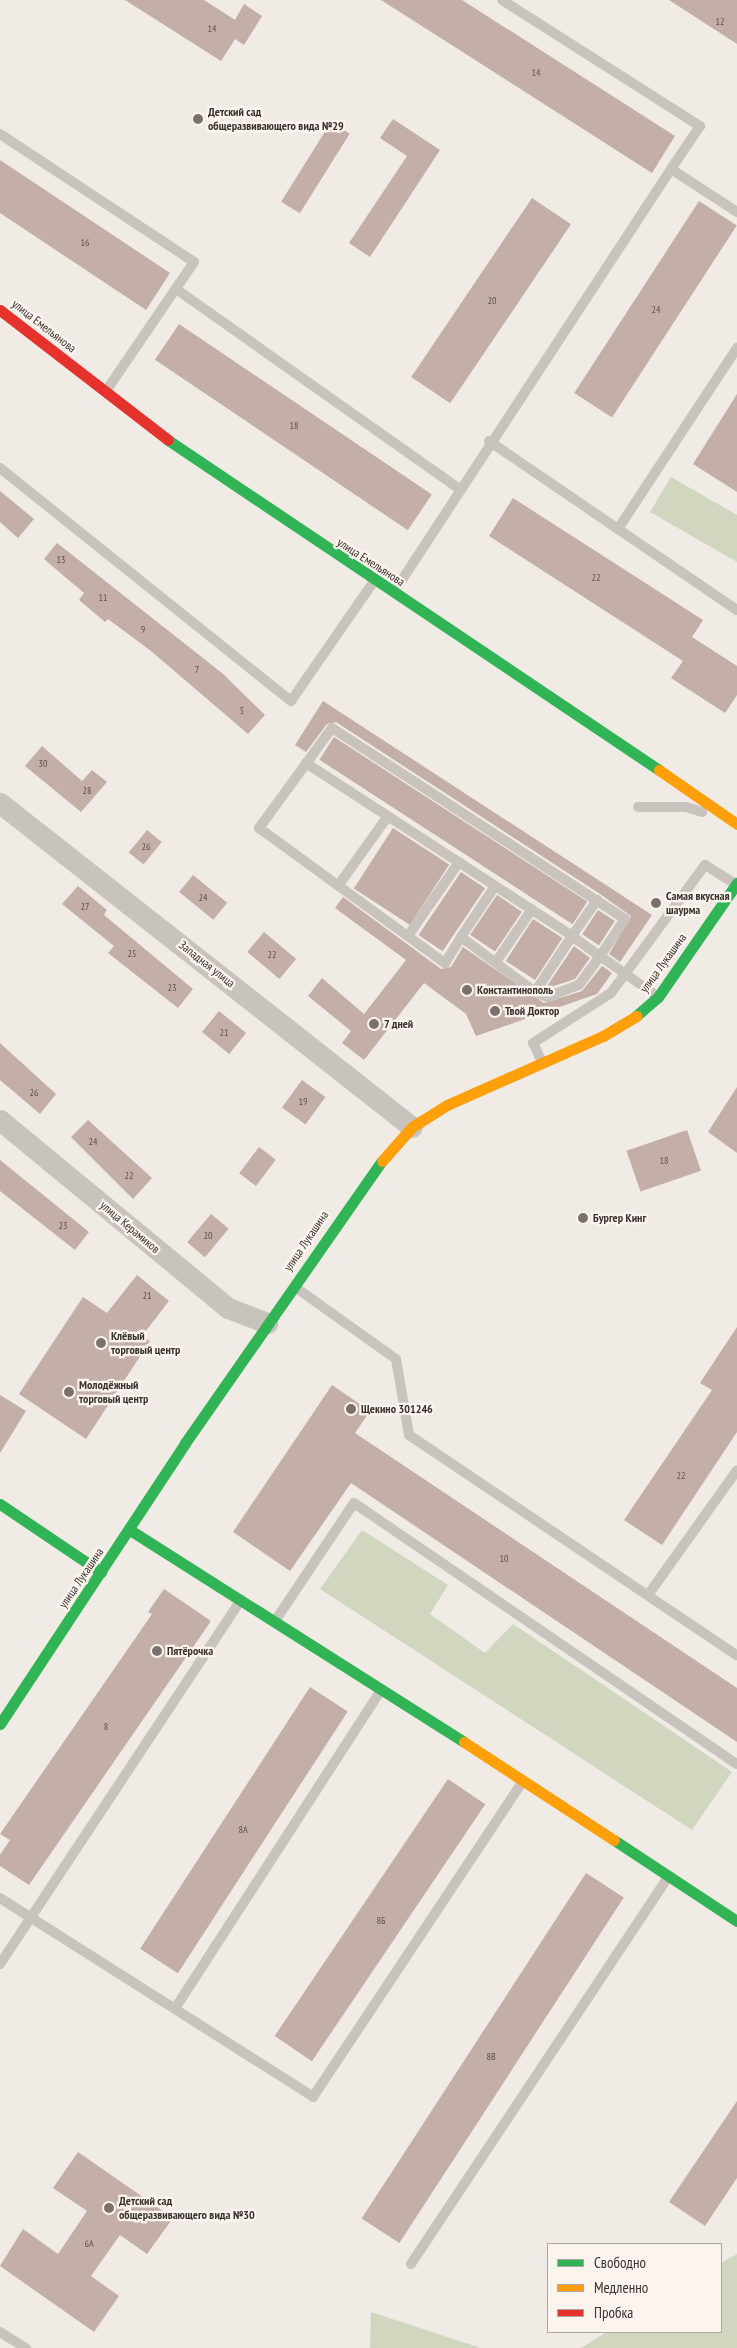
<!DOCTYPE html>
<html>
<head>
<meta charset="utf-8">
<style>
	body { margin:0 }
	#map { position:relative; width:737px; height:2348px; overflow:hidden; background:#f0ebe5; font-family:"PT Sans Narrow",sans-serif }
	div>[style] { position:absolute }
	[style*='--x'] { left:calc(var(--x)*1px); top:calc(var(--y)*1px); width:calc(var(--w)*1px); rotate:calc(var(--a)*1deg) }
	.green>* { inset:0; background:#d1d6bf }
	.building>* { inset:0; background:#c3afa7; transform-origin:0 0 }
	.lane>* { height:10px; margin:-5px; padding:0 5px; transform-origin:5px; border-radius:5px; background:#c9c3be }
	.street>* { height:21px; margin:-10.5px; padding:0 10.5px; transform-origin:10.5px; border-radius:10.5px; background:#c9c3be }
	.fast>* { height:11px; margin:-5.5px; padding:0 5.5px; transform-origin:5.5px; border-radius:5.5px; background:#30b455 }
	.slow>* { height:11px; margin:-5.5px; padding:0 5.5px; transform-origin:5.5px; border-radius:5.5px; background:#ff9f0a }
	.jam>* { height:11px; margin:-5.5px; padding:0 5.5px; transform-origin:5.5px; border-radius:5.5px; background:#e5322d }
	.dots>* { width:14px; height:14px; translate:-50% -50%; box-sizing:border-box; border:2px solid #fbf5ee; border-radius:50% }
	span { translate:-50% -50%; white-space:nowrap; text-align:center; line-height:1.15; -webkit-text-stroke:4.5px #fbf5ee; paint-order:stroke }
	.number-label { font-size:10px; color:#5d504a }
	.number-label span { -webkit-text-stroke-width:0 }
	.poi-label { font-size:12px; color:#3b302b; font-weight:700 }
	.left { translate:0 -50%; text-align:left }
	.street-label { font-size:12px; color:#3b302b }
	.legend { position:absolute; left:547px; top:2243px; width:175px; height:90px; box-sizing:border-box; background:#fbf5ee; border:1px solid #aea6a0; margin:0; padding:6px 9px; list-style:none; font-size:15px; color:#3b302b }
	.legend li { display:flex; align-items:center; gap:10px; height:25px }
	.legend b { width:25px; border:1px solid #aea6a0 }
</style>
</head>
<body>
<div id="map">
	<div class="green">
		<div style="clip-path:polygon(671px 477px,737px 515px,737px 562px,650px 512px)"></div>
		<div style="clip-path:polygon(362px 1530px,448px 1585px,430px 1614px,485px 1653px,513px 1624px,732px 1772px,692px 1830px,320px 1589px)"></div>
		<div style="clip-path:polygon(737px 2254px,737px 2348px,581px 2348px,607px 2332px,721px 2332px,721px 2263px)"></div>
		<div style="clip-path:polygon(371px 2312px,481px 2348px,370px 2348px)"></div>
	</div>
	<div class="building">
		<div style="clip-path:polygon(125px 0,204px 0,235px 20px,244px 4px,262px 16px,244px 45px,235px 39px,221px 61px)"></div>
		<div style="clip-path:polygon(381px 0,462px 0,675px 136px,652px 173px)"></div>
		<div style="clip-path:polygon(669px 0,737px 0,737px 44px)"></div>
		<div style="clip-path:polygon(393px 119px,440px 150px,370px 257px,349px 243px,407px 156px,380px 138px)"></div>
		<div style="left:331px;top:122px;width:22px;height:94px;rotate:32deg"></div>
		<div style="clip-path:polygon(0 160px,170px 273px,146px 310px,0 213px)"></div>
		<div style="left:532px;top:198px;width:47px;height:216px;rotate:34deg"></div>
		<div style="left:699px;top:201px;width:45px;height:229px;rotate:33deg"></div>
		<div style="left:179px;top:324px;width:305px;height:43px;rotate:34deg"></div>
		<div style="clip-path:polygon(737px 394px,737px 492px,693px 464px)"></div>
		<div style="clip-path:polygon(0 491px,34px 519px,18px 538px,0 522px)"></div>
		<div style="clip-path:polygon(513px 498px,703px 620px,692px 637px,737px 666px,737px 695px,725px 713px,671px 678px,683px 661px,489px 536px)"></div>
		<div style="clip-path:polygon(57px 543px,222px 673px,265px 715px,248px 734px,151px 651px,108px 619px,105px 622px,79px 600px,84px 593px,44px 559px)"></div>
		<div style="clip-path:polygon(323px 701px,652px 915px,620px 962px,609px 954px,631px 916px,600px 894px,336px 722px,327px 724px,306px 752px,295px 745px)"></div>
		<div style="left:334px;top:737px;width:302px;height:27px;rotate:33deg"></div>
		<div style="clip-path:polygon(42px 746px,82px 781px,92px 770px,107px 782px,81px 812px,25px 766px)"></div>
		<div style="left:393px;top:828px;width:67px;height:72px;rotate:33deg"></div>
		<div style="left:147px;top:830px;width:19px;height:29px;rotate:39deg"></div>
		<div style="left:461px;top:872px;width:29px;height:76px;rotate:34deg"></div>
		<div style="left:193px;top:875px;width:44px;height:22px;rotate:39deg"></div>
		<div style="clip-path:polygon(78px 886px,107px 910px,104px 915px,193px 989px,178px 1008px,108px 953px,114px 946px,62px 904px)"></div>
		<div style="left:497px;top:895px;width:30px;height:48px;rotate:34deg"></div>
		<div style="clip-path:polygon(343px 897px,441px 969px,451px 967px,463px 947px,544px 1003px,582px 991px,602px 966px,612px 973px,597px 994px,476px 1036px,466px 1014px,424px 983px,364px 1060px,342px 1043px,351px 1031px,308px 996px,322px 978px,364px 1014px,406px 960px,335px 908px)"></div>
		<div style="left:598px;top:910px;width:20px;height:29px;rotate:33deg"></div>
		<div style="left:533px;top:919px;width:35px;height:50px;rotate:33deg"></div>
		<div style="left:264px;top:932px;width:42px;height:26px;rotate:40deg"></div>
		<div style="clip-path:polygon(574px 946px,590px 958px,575px 979px,545px 989px)"></div>
		<div style="left:219px;top:1011px;width:35px;height:27px;rotate:39deg"></div>
		<div style="clip-path:polygon(0 1043px,56px 1094px,40px 1114px,0 1080px)"></div>
		<div style="left:302px;top:1080px;width:29px;height:34px;rotate:36deg"></div>
		<div style="clip-path:polygon(737px 1087px,737px 1153px,708px 1132px)"></div>
		<div style="clip-path:polygon(88px 1120px,152px 1178px,133px 1199px,71px 1137px)"></div>
		<div style="left:687px;top:1130px;width:43px;height:64px;rotate:71deg"></div>
		<div style="left:259px;top:1147px;width:21px;height:33px;rotate:37deg"></div>
		<div style="clip-path:polygon(0 1160px,89px 1232px,75px 1250px,0 1191px)"></div>
		<div style="left:211px;top:1214px;width:23px;height:37px;rotate:40deg"></div>
		<div style="clip-path:polygon(137px 1275px,169px 1301px,142px 1336px,150px 1341px,86px 1439px,19px 1394px,83px 1297px,107px 1313px)"></div>
		<div style="clip-path:polygon(737px 1327px,737px 1432px,662px 1545px,624px 1520px,712px 1390px,700px 1383px)"></div>
		<div style="clip-path:polygon(332px 1385px,370px 1411px,355px 1433px,737px 1688px,737px 1742px,351px 1483px,290px 1571px,233px 1532px)"></div>
		<div style="clip-path:polygon(0 1395px,26px 1411px,0 1453px)"></div>
		<div style="clip-path:polygon(164px 1589px,211px 1621px,29px 1885px,0 1866px,0 1855px,10px 1840px,0 1834px,152px 1614px,148px 1612px)"></div>
		<div style="left:310px;top:1687px;width:45px;height:312px;rotate:33deg"></div>
		<div style="left:448px;top:1779px;width:45px;height:310px;rotate:34deg"></div>
		<div style="left:586px;top:1873px;width:45px;height:412px;rotate:33deg"></div>
		<div style="clip-path:polygon(737px 2101px,737px 2178px,705px 2226px,669px 2202px)"></div>
		<div style="clip-path:polygon(78px 2152px,173px 2218px,147px 2254px,120px 2235px,91px 2276px,119px 2296px,94px 2332px,0 2266px,23px 2229px,58px 2254px,87px 2211px,53px 2188px)"></div>
	</div>
	<div class="lane">
		<div style="--x:502;--y:0;--w:235;--a:32.5"></div>
		<div style="--x:700;--y:126;--w:52;--a:124"></div>
		<div style="--x:671;--y:169;--w:79;--a:33.1"></div>
		<div style="--x:0;--y:134;--w:232;--a:33.4"></div>
		<div style="--x:194;--y:262;--w:156;--a:124.3"></div>
		<div style="--x:176;--y:289;--w:345;--a:35.2"></div>
		<div style="--x:489;--y:441;--w:300;--a:34.3"></div>
		<div style="--x:0;--y:468;--w:373;--a:38.7"></div>
		<div style="--x:291;--y:701;--w:146;--a:-55.3"></div>
		<div style="--x:618;--y:529;--w:217;--a:-56.7"></div>
		<div style="--x:394;--y:592;--w:506;--a:-56.78"></div>
		<div style="--x:306;--y:763;--w:317;--a:33"></div>
		<div style="--x:572;--y:936;--w:44;--a:-55.2"></div>
		<div style="--x:638;--y:807;--w:48;--a:0"></div>
		<div style="--x:686;--y:807;--w:17;--a:17"></div>
		<div style="--x:338;--y:886;--w:86;--a:-54.5"></div>
		<div style="--x:408;--y:936;--w:90;--a:-55.4"></div>
		<div style="--x:461;--y:937;--w:61;--a:-56.3"></div>
		<div style="--x:496;--y:962;--w:64;--a:-55.8"></div>
		<div style="--x:535;--y:992;--w:13;--a:23"></div>
		<div style="--x:547;--y:997;--w:34;--a:-21"></div>
		<div style="--x:579;--y:985;--w:36;--a:-54"></div>
		<div style="--x:600;--y:956;--w:45;--a:-56"></div>
		<div style="--x:625;--y:919;--w:350;--a:-146.9"></div>
		<div style="--x:332;--y:728;--w:124;--a:126.1"></div>
		<div style="--x:259;--y:828;--w:230;--a:36"></div>
		<div style="--x:445;--y:963;--w:31;--a:-58"></div>
		<div style="--x:461;--y:937;--w:92;--a:36.6"></div>
		<div style="--x:535;--y:992;--w:67;--a:-56.5"></div>
		<div style="--x:572;--y:936;--w:34;--a:36"></div>
		<div style="--x:600;--y:956;--w:70;--a:35.1"></div>
		<div style="--x:542;--y:1062;--w:21;--a:-115"></div>
		<div style="--x:533;--y:1043;--w:93;--a:-32.7"></div>
		<div style="--x:611;--y:993;--w:159;--a:-53.7"></div>
		<div style="--x:705;--y:865;--w:36;--a:32"></div>
		<div style="--x:295;--y:1287;--w:124;--a:35.5"></div>
		<div style="--x:396;--y:1359;--w:77;--a:80.3"></div>
		<div style="--x:409;--y:1435;--w:395;--a:33.9"></div>
		<div style="--x:648;--y:1595;--w:153;--a:-54.5"></div>
		<div style="--x:277;--y:1618;--w:138;--a:-56.2"></div>
		<div style="--x:354;--y:1503;--w:463;--a:34.3"></div>
		<div style="--x:0;--y:1898;--w:371;--a:32.4"></div>
		<div style="--x:313;--y:2097;--w:377;--a:-56.4"></div>
		<div style="--x:0;--y:1964;--w:437;--a:-56.5"></div>
		<div style="--x:176;--y:2007;--w:378;--a:-57.1"></div>
		<div style="--x:411;--y:2264;--w:465;--a:-56.4"></div>
		<div style="--x:0;--y:2332;--w:31;--a:32"></div>
	</div>
	<div class="street">
		<div style="--x:0;--y:803;--w:524;--a:38.18"></div>
		<div style="--x:0;--y:1120;--w:296;--a:39.5"></div>
		<div style="--x:228;--y:1308;--w:42;--a:21"></div>
	</div>
	<div class="fast">
		<div style="--x:168;--y:440;--w:592;--a:33.9"></div>
		<div style="--x:636;--y:1016;--w:29;--a:-41"></div>
		<div style="--x:658;--y:997;--w:139;--a:-55.3"></div>
		<div style="--x:0;--y:1504;--w:122;--a:34"></div>
		<div style="--x:130;--y:1530;--w:396;--a:32.4"></div>
		<div style="--x:0;--y:1724;--w:336;--a:-56.6"></div>
		<div style="--x:185;--y:1443;--w:344;--a:-55.1"></div>
		<div style="--x:614;--y:1840;--w:147;--a:33.4"></div>
	</div>
	<div class="slow">
		<div style="--x:659;--y:770;--w:95;--a:34.7"></div>
		<div style="--x:382;--y:1161;--w:45;--a:-48.6"></div>
		<div style="--x:412;--y:1127;--w:41;--a:-32.2"></div>
		<div style="--x:447;--y:1105;--w:171;--a:-23.9"></div>
		<div style="--x:603;--y:1036;--w:39;--a:-31"></div>
		<div style="--x:464;--y:1742;--w:179;--a:33.2"></div>
	</div>
	<div class="jam">
		<div style="--x:0;--y:310;--w:212;--a:37.7"></div>
	</div>
	<div class="dots">
		<div style="left:198px;top:119px;background:#7a716c"></div>
		<div style="left:656px;top:903px;background:#7a716c"></div>
		<div style="left:467px;top:990px;background:#7a716c"></div>
		<div style="left:495px;top:1011px;background:#7a716c"></div>
		<div style="left:374px;top:1024px;background:#7a716c"></div>
		<div style="left:583px;top:1218px;background:#7a716c"></div>
		<div style="left:101px;top:1343px;background:#7a716c"></div>
		<div style="left:69px;top:1392px;background:#7a716c"></div>
		<div style="left:351px;top:1409px;background:#7a716c"></div>
		<div style="left:157px;top:1651px;background:#7a716c"></div>
		<div style="left:109px;top:2208px;background:#7a716c"></div>
	</div>
	<div class="number-label">
		<span style="left:720px;top:22px">12</span>
		<span style="left:212px;top:29px">14</span>
		<span style="left:536px;top:73px">14</span>
		<span style="left:85px;top:243px">16</span>
		<span style="left:492px;top:301px">20</span>
		<span style="left:656px;top:310px">24</span>
		<span style="left:294px;top:426px">18</span>
		<span style="left:61px;top:560px">13</span>
		<span style="left:596px;top:578px">22</span>
		<span style="left:103px;top:598px">11</span>
		<span style="left:143px;top:630px">9</span>
		<span style="left:197px;top:670px">7</span>
		<span style="left:242px;top:711px">5</span>
		<span style="left:43px;top:764px">30</span>
		<span style="left:87px;top:791px">28</span>
		<span style="left:146px;top:847px">26</span>
		<span style="left:203px;top:898px">24</span>
		<span style="left:85px;top:907px">27</span>
		<span style="left:132px;top:954px">25</span>
		<span style="left:272px;top:955px">22</span>
		<span style="left:172px;top:988px">23</span>
		<span style="left:224px;top:1033px">21</span>
		<span style="left:34px;top:1093px">26</span>
		<span style="left:303px;top:1102px">19</span>
		<span style="left:93px;top:1142px">24</span>
		<span style="left:664px;top:1161px">18</span>
		<span style="left:129px;top:1176px">22</span>
		<span style="left:63px;top:1226px">23</span>
		<span style="left:208px;top:1236px">20</span>
		<span style="left:147px;top:1296px">21</span>
		<span style="left:681px;top:1476px">22</span>
		<span style="left:504px;top:1559px">10</span>
		<span style="left:106px;top:1727px">8</span>
		<span style="left:243px;top:1830px">8А</span>
		<span style="left:381px;top:1921px">8Б</span>
		<span style="left:491px;top:2057px">8В</span>
		<span style="left:89px;top:2244px">6А</span>
	</div>
	<div class="poi-label">
		<span class="left" style="left:208px;top:119px">Детский сад<br>общеразвивающего вида №29</span>
		<span class="left" style="left:666px;top:903px">Самая вкусная<br>шаурма</span>
		<span class="left" style="left:477px;top:990px">Константинополь</span>
		<span class="left" style="left:505px;top:1011px">Твой Доктор</span>
		<span class="left" style="left:384px;top:1024px">7 дней</span>
		<span class="left" style="left:593px;top:1218px">Бургер Кинг</span>
		<span class="left" style="left:111px;top:1343px">Клёвый<br>торговый центр</span>
		<span class="left" style="left:79px;top:1392px">Молодёжный<br>торговый центр</span>
		<span class="left" style="left:361px;top:1409px">Щекино 301246</span>
		<span class="left" style="left:167px;top:1651px">Пятёрочка</span>
		<span class="left" style="left:119px;top:2208px">Детский сад<br>общеразвивающего вида №30</span>
	</div>
	<div class="street-label">
		<span style="left:44px;top:326px;rotate:38deg">улица Емельянова</span>
		<span style="left:371px;top:562px;rotate:33deg">улица Емельянова</span>
		<span style="left:663px;top:963px;rotate:-54deg">улица Лукашина</span>
		<span style="left:207px;top:964px;rotate:38deg">Западная улица</span>
		<span style="left:130px;top:1227px;rotate:40deg">улица Керамиков</span>
		<span style="left:306px;top:1241px;rotate:-56deg">улица Лукашина</span>
		<span style="left:81px;top:1578px;rotate:-56deg">улица Лукашина</span>
	</div>
	<ul class="legend">
	<li><b style="height:6px;background:#30b455"></b>Свободно</li>
	<li><b style="height:6px;background:#ff9f0a"></b>Медленно</li>
	<li><b style="height:6px;background:#e5322d"></b>Пробка</li>
	</ul>
</div>
</body>
</html>
